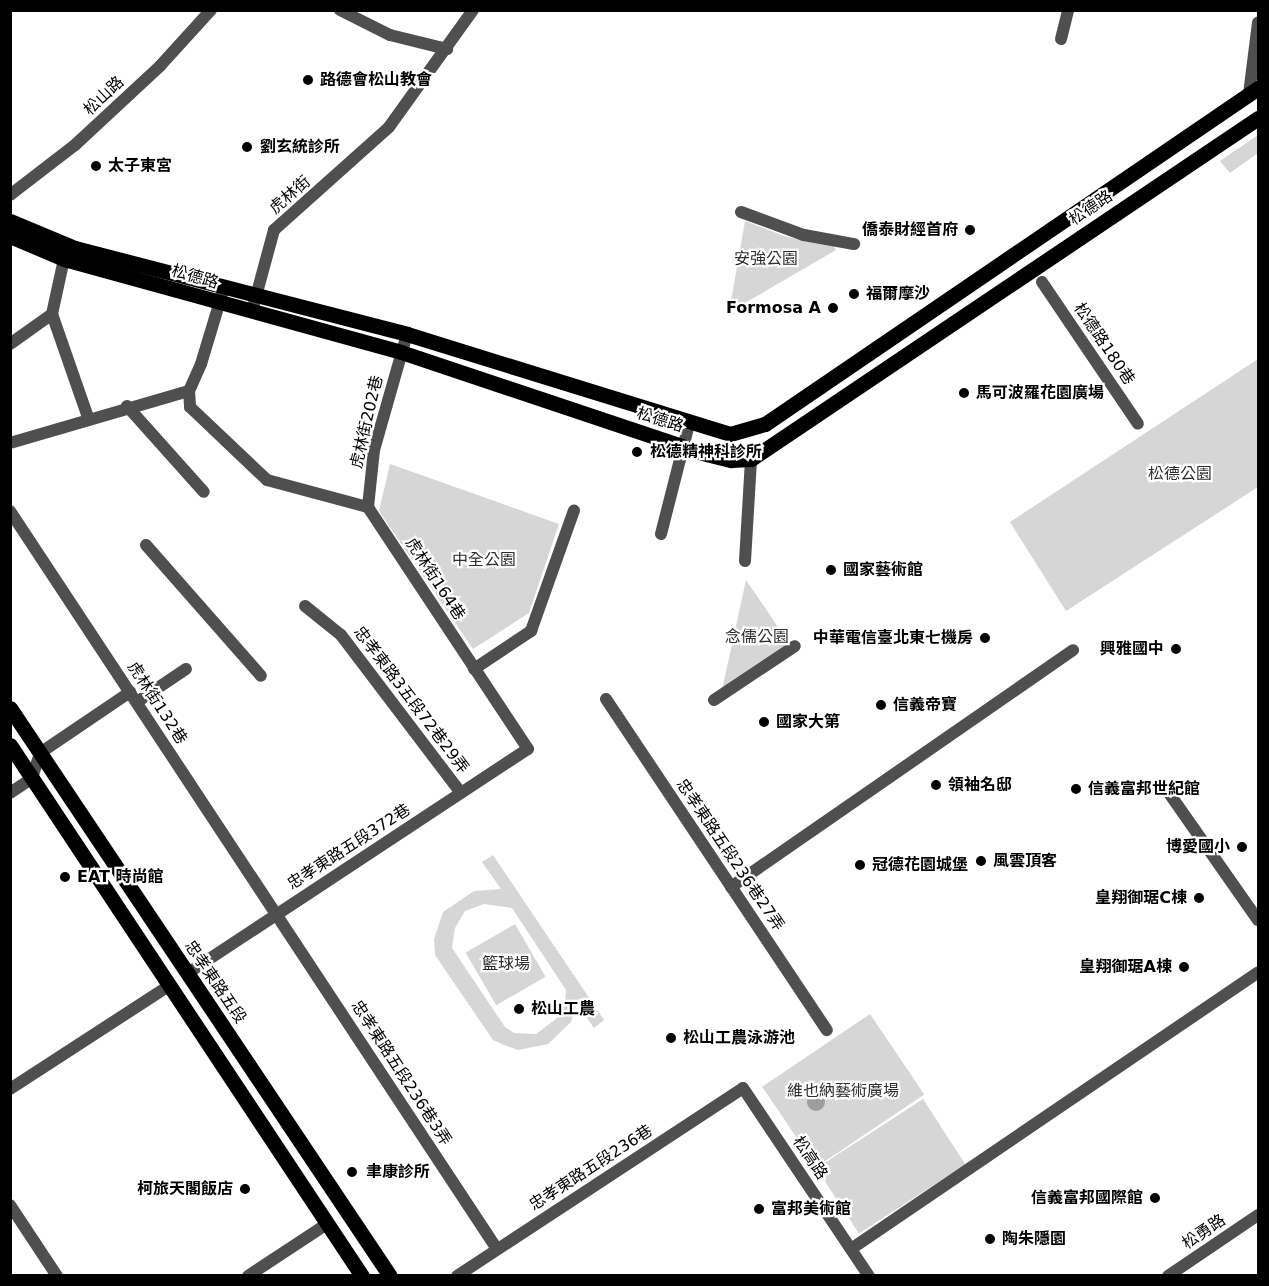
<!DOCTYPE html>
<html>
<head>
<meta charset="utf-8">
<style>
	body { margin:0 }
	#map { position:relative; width:1269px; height:1286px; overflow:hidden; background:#fff; font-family:"DejaVu Sans","Noto Sans TC",sans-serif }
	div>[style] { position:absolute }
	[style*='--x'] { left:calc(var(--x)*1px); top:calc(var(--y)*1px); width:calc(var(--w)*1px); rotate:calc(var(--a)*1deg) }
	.green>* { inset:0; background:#d6d6d6; transform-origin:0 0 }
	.water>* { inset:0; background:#9d9d9d }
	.round { border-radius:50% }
	.minor>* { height:12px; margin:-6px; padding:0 6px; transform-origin:6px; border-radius:6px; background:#4f4f4f }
	.major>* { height:15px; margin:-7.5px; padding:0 7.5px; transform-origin:7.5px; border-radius:7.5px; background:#000 }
	.dots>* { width:16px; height:16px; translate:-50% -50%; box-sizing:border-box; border:3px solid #fff; border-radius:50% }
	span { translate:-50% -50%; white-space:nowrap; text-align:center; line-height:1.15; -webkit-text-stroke:4.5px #fff; paint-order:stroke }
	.poi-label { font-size:16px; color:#000; font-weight:700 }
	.left { translate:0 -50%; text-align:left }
	.right { translate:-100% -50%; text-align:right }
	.street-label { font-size:16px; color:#000 }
	.park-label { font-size:16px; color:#2d2d2d }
	.frame { position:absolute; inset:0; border:12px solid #000; pointer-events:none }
</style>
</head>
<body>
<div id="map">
	<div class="green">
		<div style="clip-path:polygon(1258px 135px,1258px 153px,1230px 173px,1220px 161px)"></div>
		<div style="clip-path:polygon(745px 221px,787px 237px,833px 245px,836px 250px,738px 307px,731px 301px)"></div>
		<div style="clip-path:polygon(1258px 359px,1258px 487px,1066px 611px,1010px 522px)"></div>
		<div style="clip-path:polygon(390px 464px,559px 524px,529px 613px,473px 649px,379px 511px)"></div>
		<div style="clip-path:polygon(746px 580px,789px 643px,722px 690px)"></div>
		<div style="clip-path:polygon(evenodd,493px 855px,604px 1020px,594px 1028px,577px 1003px,571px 1022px,548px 1044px,518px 1050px,504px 1045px,493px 1040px,435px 955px,434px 939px,443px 912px,474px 891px,501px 889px,482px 862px,493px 855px,484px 904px,512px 908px,566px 990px,565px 1003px,556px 1019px,536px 1034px,514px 1033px,505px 1027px,452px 948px,455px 928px,465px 911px,484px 904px)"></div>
		<div style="left:515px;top:924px;width:61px;height:57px;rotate:60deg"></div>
		<div style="left:870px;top:1014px;width:97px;height:130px;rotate:56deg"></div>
		<div style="left:923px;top:1099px;width:78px;height:127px;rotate:57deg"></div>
	</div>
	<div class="water">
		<div class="round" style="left:807px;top:1093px;width:18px;height:18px"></div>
	</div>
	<div class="minor">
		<div style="--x:340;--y:10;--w:56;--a:26.6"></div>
		<div style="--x:390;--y:35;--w:59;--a:13.8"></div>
		<div style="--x:1061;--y:39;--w:30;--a:-76"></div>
		<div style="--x:1249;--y:94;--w:72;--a:-82.8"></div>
		<div style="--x:10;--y:195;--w:82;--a:-37.6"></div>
		<div style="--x:75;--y:145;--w:116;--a:-42.9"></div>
		<div style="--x:160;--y:66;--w:76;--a:-47.7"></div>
		<div style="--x:741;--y:212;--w:67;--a:20.1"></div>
		<div style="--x:804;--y:235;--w:51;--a:10.2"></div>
		<div style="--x:64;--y:259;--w:56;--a:102.3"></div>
		<div style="--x:52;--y:314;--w:112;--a:70.8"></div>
		<div style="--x:1042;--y:282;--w:171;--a:55.9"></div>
		<div style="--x:252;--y:311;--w:84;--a:-74.8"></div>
		<div style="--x:274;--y:230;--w:154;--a:-41.8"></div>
		<div style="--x:389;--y:127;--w:144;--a:-54.3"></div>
		<div style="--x:10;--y:344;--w:52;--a:-35.5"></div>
		<div style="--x:189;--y:391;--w:16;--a:86"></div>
		<div style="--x:190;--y:407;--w:106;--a:43.5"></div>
		<div style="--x:267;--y:480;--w:105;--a:15"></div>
		<div style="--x:127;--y:406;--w:115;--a:48.2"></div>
		<div style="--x:10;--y:443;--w:186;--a:-16.2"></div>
		<div style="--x:189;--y:391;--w:30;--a:-66"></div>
		<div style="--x:201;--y:364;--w:79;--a:-73.2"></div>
		<div style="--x:368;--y:507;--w:57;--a:-84"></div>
		<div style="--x:374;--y:450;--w:121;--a:-74.1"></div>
		<div style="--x:10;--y:511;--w:884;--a:56.58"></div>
		<div style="--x:661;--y:534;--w:114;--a:-75.7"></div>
		<div style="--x:146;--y:545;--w:174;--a:48.7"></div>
		<div style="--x:745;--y:561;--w:102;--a:-86.6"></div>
		<div style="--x:305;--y:606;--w:46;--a:38.9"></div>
		<div style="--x:341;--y:635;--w:198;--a:52.8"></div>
		<div style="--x:474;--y:669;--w:69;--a:-33.7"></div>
		<div style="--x:531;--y:631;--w:128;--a:-70.4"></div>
		<div style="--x:606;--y:699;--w:398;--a:56.3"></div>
		<div style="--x:714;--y:700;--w:97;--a:-33.7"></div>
		<div style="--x:137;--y:702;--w:59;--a:-34"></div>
		<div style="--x:10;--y:793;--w:27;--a:-34"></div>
		<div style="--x:32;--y:778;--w:26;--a:-72"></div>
		<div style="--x:40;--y:753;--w:109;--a:-34.1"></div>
		<div style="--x:1169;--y:793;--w:155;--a:55"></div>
		<div style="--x:731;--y:887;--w:416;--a:-34.7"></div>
		<div style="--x:188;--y:973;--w:407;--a:-33.4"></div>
		<div style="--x:528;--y:749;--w:290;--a:-123.5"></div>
		<div style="--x:10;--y:1089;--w:191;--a:-33"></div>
		<div style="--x:10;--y:1205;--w:85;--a:56.5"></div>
		<div style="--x:851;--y:1249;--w:492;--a:-34.2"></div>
		<div style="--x:248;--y:1276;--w:95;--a:-33.4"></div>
		<div style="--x:457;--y:1276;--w:342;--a:-33.3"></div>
		<div style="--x:743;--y:1088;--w:226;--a:56.2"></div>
		<div style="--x:1168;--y:1276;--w:109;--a:-34.1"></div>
	</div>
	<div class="major">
		<div style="--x:10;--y:221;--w:70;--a:22.6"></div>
		<div style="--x:75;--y:248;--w:343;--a:14.5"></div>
		<div style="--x:407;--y:334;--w:338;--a:17.2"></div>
		<div style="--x:730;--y:434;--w:36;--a:-16"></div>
		<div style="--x:765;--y:424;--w:597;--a:-34.28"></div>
		<div style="--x:10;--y:236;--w:59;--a:23.1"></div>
		<div style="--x:64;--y:259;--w:350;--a:15.4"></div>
		<div style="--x:401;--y:352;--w:317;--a:18.5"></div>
		<div style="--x:702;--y:453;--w:30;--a:14"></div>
		<div style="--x:731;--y:460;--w:20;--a:-3"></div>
		<div style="--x:751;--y:459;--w:611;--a:-33.92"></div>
		<div style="--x:10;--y:708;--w:683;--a:56.22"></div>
		<div style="--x:10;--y:745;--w:637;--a:56.46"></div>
	</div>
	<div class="dots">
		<div style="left:308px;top:80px;background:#000"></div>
		<div style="left:247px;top:147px;background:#000"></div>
		<div style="left:96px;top:166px;background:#000"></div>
		<div style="left:970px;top:230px;background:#000"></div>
		<div style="left:854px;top:294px;background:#000"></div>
		<div style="left:833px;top:308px;background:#000"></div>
		<div style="left:964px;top:393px;background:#000"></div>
		<div style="left:637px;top:452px;background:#000"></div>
		<div style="left:831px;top:570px;background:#000"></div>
		<div style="left:985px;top:638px;background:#000"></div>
		<div style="left:1176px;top:649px;background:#000"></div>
		<div style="left:881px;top:705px;background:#000"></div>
		<div style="left:764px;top:722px;background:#000"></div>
		<div style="left:936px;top:785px;background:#000"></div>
		<div style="left:1076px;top:789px;background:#000"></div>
		<div style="left:1242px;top:847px;background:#000"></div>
		<div style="left:981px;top:861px;background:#000"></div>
		<div style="left:860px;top:865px;background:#000"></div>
		<div style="left:65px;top:877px;background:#000"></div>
		<div style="left:1199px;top:898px;background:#000"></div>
		<div style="left:1184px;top:967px;background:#000"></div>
		<div style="left:519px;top:1009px;background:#000"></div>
		<div style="left:671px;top:1038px;background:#000"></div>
		<div style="left:352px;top:1172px;background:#000"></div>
		<div style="left:245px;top:1189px;background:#000"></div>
		<div style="left:1155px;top:1198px;background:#000"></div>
		<div style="left:759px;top:1209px;background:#000"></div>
		<div style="left:990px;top:1239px;background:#000"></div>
	</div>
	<div class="poi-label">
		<span class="left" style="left:320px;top:80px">路德會松山教會</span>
		<span class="left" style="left:260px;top:147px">劉玄統診所</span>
		<span class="left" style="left:108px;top:166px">太子東宮</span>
		<span class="right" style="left:958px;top:230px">僑泰財經首府</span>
		<span class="left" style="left:866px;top:294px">福爾摩沙</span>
		<span class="right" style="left:821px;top:308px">Formosa A</span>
		<span class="left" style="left:976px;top:393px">馬可波羅花園廣場</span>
		<span class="left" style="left:650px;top:452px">松德精神科診所</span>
		<span class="left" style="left:843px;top:570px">國家藝術館</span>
		<span class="right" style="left:973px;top:638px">中華電信臺北東七機房</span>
		<span class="right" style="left:1164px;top:649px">興雅國中</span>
		<span class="left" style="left:893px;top:705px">信義帝寶</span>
		<span class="left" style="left:776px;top:722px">國家大第</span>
		<span class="left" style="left:948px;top:785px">領袖名邸</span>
		<span class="left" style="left:1088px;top:789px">信義富邦世紀館</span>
		<span class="right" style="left:1230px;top:847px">博愛國小</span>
		<span class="left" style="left:993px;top:861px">風雲頂客</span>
		<span class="left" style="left:872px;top:865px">冠德花園城堡</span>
		<span class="left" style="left:77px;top:877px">EAT 時尚館</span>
		<span class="right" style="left:1187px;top:898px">皇翔御琚C棟</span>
		<span class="right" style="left:1172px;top:967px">皇翔御琚A棟</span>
		<span class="left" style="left:531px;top:1009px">松山工農</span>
		<span class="left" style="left:683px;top:1038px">松山工農泳游池</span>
		<span class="left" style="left:366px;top:1172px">聿康診所</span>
		<span class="right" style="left:233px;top:1189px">柯旅天閣飯店</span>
		<span class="right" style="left:1143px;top:1198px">信義富邦國際館</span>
		<span class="left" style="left:771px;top:1209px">富邦美術館</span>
		<span class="left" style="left:1002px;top:1239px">陶朱隱園</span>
	</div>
	<div class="street-label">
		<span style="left:104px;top:96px;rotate:-43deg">松山路</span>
		<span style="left:290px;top:195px;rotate:-41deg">虎林街</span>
		<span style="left:1091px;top:208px;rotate:-34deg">松德路</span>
		<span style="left:195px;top:277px;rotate:16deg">松德路</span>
		<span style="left:1104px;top:344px;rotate:56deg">松德路180巷</span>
		<span style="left:660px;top:420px;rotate:17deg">松德路</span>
		<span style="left:367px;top:422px;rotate:-77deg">虎林街202巷</span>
		<span style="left:435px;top:579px;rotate:57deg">虎林街164巷</span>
		<span style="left:411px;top:700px;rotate:53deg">忠孝東路3五段72巷29弄</span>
		<span style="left:157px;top:703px;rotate:57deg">虎林街132巷</span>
		<span style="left:349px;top:847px;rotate:-33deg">忠孝東路五段372巷</span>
		<span style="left:730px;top:855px;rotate:56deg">忠孝東路五段236巷27弄</span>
		<span style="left:215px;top:982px;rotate:56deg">忠孝東路五段</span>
		<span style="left:401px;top:1073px;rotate:57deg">忠孝東路五段236巷3弄</span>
		<span style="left:810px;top:1158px;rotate:56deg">松高路</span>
		<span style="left:591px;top:1168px;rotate:-33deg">忠孝東路五段236巷</span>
		<span style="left:1204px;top:1232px;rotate:-34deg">松勇路</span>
	</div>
	<div class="park-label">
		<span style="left:766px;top:259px">安強公園</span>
		<span style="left:1180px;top:474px">松德公園</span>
		<span style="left:484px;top:560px">中全公園</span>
		<span style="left:757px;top:637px">念儒公園</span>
		<span style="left:506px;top:964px">籃球場</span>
		<span style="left:843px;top:1091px">維也納藝術廣場</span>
	</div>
	<div class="frame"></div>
</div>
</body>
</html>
